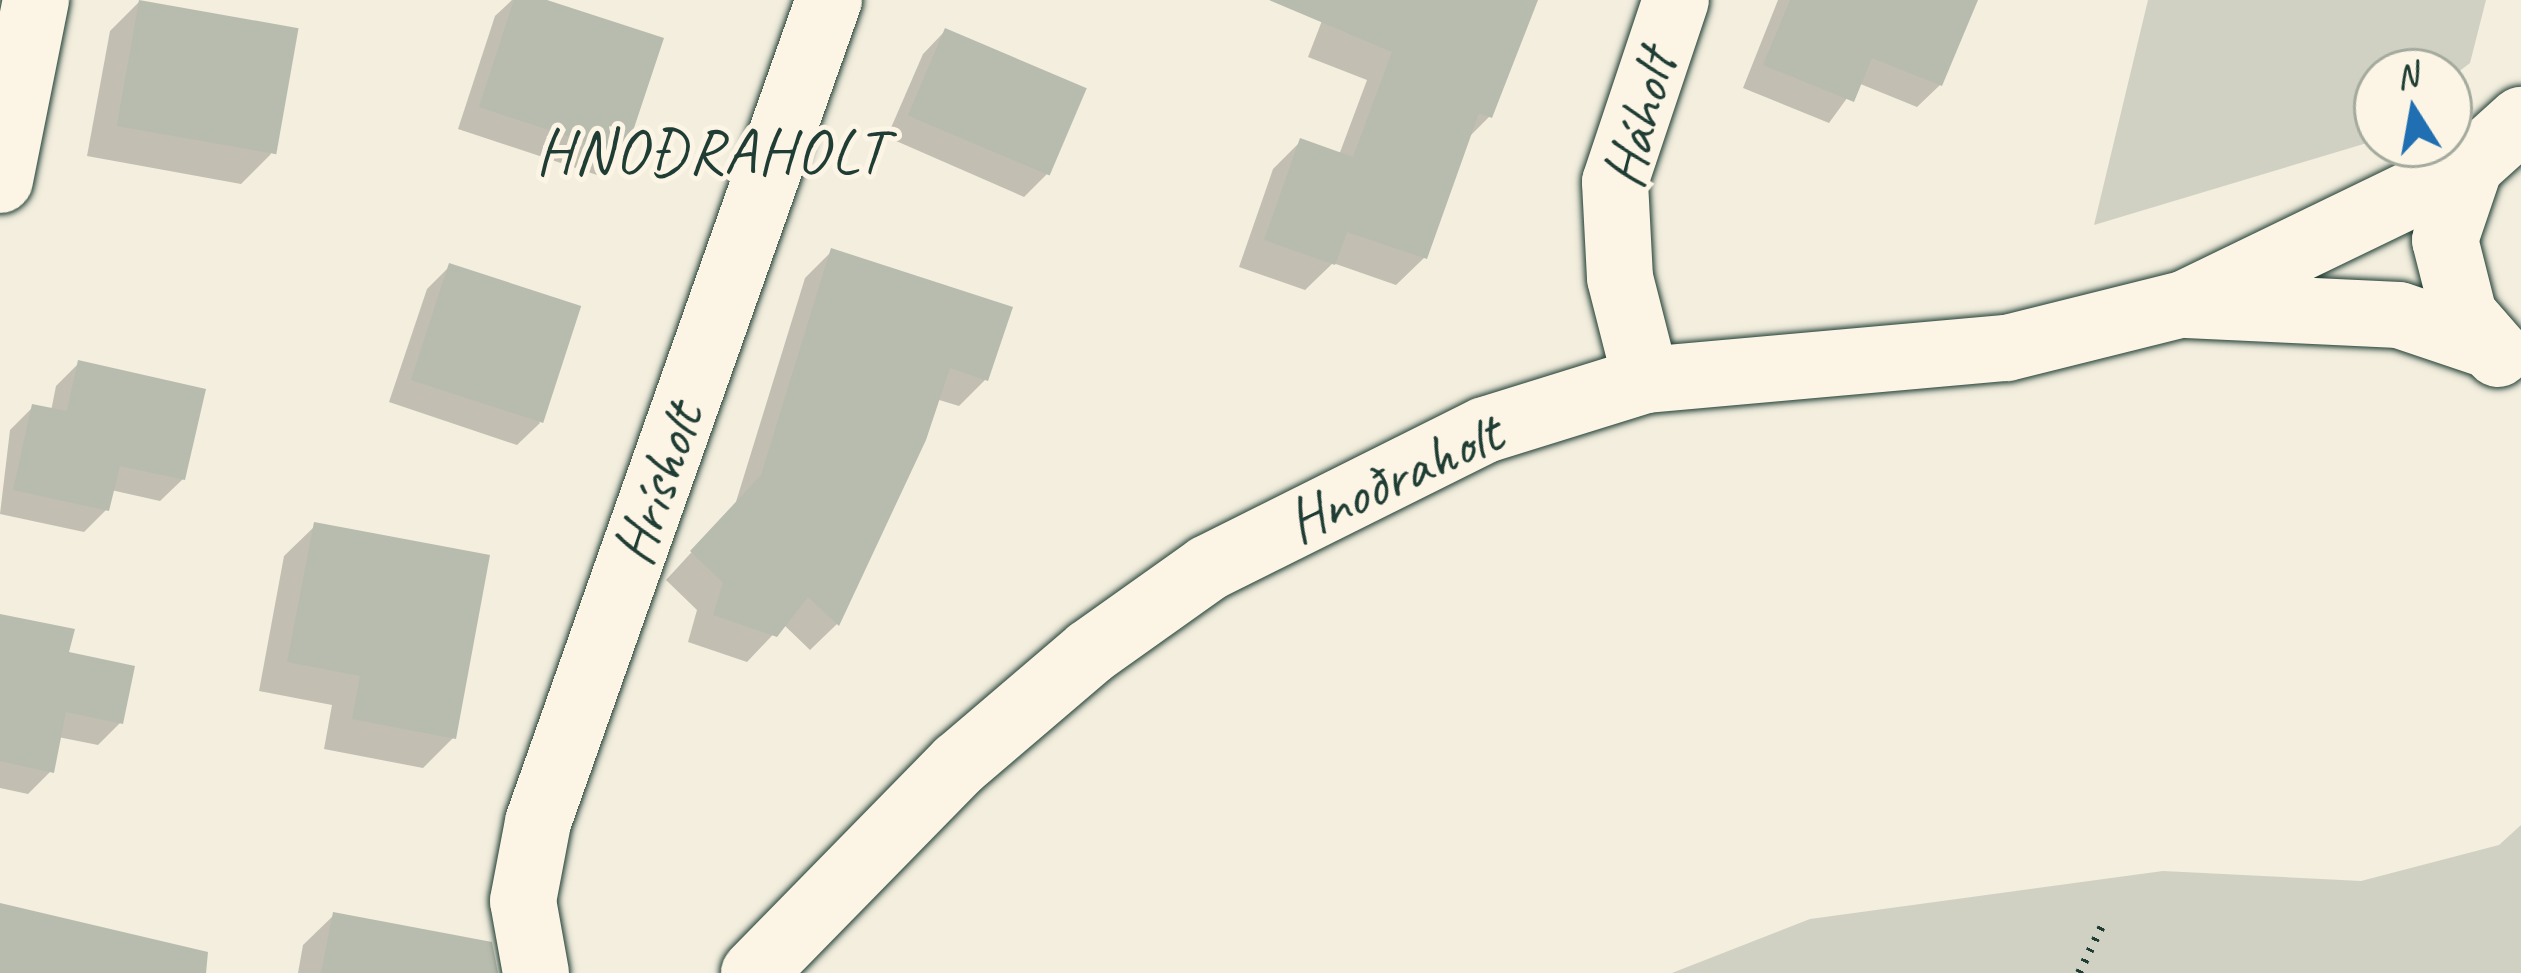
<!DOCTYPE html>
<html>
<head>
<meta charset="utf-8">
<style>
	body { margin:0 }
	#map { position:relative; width:2521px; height:973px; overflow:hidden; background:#f3eede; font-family:Caveat,sans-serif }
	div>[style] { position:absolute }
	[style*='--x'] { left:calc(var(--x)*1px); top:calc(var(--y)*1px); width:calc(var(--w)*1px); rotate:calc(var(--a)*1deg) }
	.green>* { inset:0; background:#d0d1c2 }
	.shadow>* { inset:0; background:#0003 }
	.building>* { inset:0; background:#b8bcae; transform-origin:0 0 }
	.path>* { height:8px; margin-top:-4px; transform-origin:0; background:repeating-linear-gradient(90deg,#1f3d34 0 3px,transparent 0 12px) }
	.roads { filter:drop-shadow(0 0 3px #1f3d34) drop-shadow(0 0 3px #1f3d34) }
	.minor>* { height:66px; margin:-33px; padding:0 33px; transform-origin:33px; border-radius:33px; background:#fcf5e5 }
	.tertiary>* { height:66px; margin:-33px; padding:0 33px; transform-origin:33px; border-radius:33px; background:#fcf5e5 }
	span { translate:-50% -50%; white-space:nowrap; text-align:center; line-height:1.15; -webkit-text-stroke:10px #fcf5e5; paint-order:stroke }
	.street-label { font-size:60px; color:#1f3d34 }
	.neighbourhood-label { font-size:63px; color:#1f3d34; letter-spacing:3px }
	.north { position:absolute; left:2353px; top:48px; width:120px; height:120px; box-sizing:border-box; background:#fcf5e5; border:3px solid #a4ab9e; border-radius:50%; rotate:349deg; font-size:33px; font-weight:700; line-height:48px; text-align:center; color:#1f3d34 }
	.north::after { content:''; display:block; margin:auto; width:42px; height:54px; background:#1f6fb2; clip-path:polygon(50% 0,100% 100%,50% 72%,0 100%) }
</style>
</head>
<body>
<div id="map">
	<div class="green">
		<div style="clip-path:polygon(2148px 0,2486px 0,2470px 63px,2449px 79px,2449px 72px,2377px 72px,2377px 135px,2367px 143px,2094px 225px)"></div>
		<div style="clip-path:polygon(2521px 825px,2521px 973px,1672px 973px,1810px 919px,2163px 871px,2361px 881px,2499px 845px)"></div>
	</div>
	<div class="shadow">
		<div style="clip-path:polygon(512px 0,537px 0,622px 153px,600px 176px,458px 129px,495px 16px)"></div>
		<div style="clip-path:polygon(1330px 0,1535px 0,1490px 116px,1467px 139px,1424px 258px,1396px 285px,1333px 263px,1305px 290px,1239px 267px,1273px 169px,1300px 142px,1339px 155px,1367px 80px,1308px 57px)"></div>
		<div style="clip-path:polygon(1778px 0,1949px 0,1940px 85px,1917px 107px,1858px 83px,1829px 123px,1743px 88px)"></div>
		<div style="clip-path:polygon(140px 1px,271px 154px,241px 184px,87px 156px,110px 31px)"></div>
		<div style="clip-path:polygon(945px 31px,1047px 174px,1024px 197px,887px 137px,923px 54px)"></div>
		<div style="clip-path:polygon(832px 251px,986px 379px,959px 406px,936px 399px,837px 624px,810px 650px,783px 624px,747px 662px,688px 642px,697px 610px,666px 580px,735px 505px,805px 278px)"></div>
		<div style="clip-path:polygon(450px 266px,540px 423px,517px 445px,389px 402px,427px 289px)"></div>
		<div style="clip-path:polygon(79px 363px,183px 479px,160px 501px,111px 490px,107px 509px,84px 532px,0 514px,10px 430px,33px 407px,51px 411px,56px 386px)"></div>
		<div style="clip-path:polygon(315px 526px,453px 738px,423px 768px,324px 749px,332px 705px,259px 691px,284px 556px)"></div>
		<div style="clip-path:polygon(0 617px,66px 654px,120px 723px,98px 745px,58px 737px,51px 771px,28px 794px,0 788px)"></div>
		<div style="clip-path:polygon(334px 915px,441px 973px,298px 973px,303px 945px)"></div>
	</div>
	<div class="building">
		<div style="left:139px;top:0;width:162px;height:128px;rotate:10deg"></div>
		<div style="clip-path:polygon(514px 0,547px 0,664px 38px,625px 155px,479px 107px)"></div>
		<div style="clip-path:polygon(1269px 0,1538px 0,1492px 118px,1479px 113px,1427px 259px,1347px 232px,1335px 265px,1264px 240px,1300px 138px,1353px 157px,1392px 52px)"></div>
		<div style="clip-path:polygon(1790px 0,1978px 0,1942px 86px,1872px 58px,1854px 102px,1763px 65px)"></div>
		<div style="left:945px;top:28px;width:154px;height:95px;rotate:23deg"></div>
		<div style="clip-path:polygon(831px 248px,1013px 307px,988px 381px,950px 368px,926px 440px,839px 626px,808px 597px,777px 637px,713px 615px,723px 583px,690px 551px,761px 475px)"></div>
		<div style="left:449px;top:263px;width:139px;height:123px;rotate:18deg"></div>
		<div style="clip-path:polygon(78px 360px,206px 389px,185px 480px,120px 466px,109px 511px,13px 490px,32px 404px,67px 411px)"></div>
		<div style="clip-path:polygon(314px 522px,490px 555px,456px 739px,352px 719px,360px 676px,287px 662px)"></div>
		<div style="clip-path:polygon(0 614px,75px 629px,69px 652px,135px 666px,123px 724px,66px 712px,54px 773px,0 761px)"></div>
		<div style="clip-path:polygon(0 903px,208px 952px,206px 973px,0 973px)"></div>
		<div style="clip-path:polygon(333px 912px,492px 942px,498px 973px,321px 973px)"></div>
	</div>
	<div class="path">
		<div style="--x:2079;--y:973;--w:52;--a:-63.9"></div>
	</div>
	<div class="roads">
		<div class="minor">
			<div style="--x:0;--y:180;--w:184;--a:-78.7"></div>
			<div style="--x:1646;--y:380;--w:105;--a:-104.3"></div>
			<div style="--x:1620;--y:278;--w:96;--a:-93"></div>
			<div style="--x:1615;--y:182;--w:192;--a:-71.5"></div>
			<div style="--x:536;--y:973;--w:73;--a:-100.2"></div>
			<div style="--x:523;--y:901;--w:80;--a:-79.2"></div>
			<div style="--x:538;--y:822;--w:872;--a:-70.51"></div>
		</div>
		<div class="tertiary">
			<div style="--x:2187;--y:305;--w:212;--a:2.7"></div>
			<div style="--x:2399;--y:315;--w:94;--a:18.6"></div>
			<div style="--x:2498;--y:354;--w:52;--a:-131.1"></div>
			<div style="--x:2464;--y:315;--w:77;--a:-104.2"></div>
			<div style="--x:2445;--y:240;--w:78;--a:-71.3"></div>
			<div style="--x:2470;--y:166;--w:69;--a:-42"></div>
			<div style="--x:754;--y:973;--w:293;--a:-45.6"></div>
			<div style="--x:959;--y:764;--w:172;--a:-40.5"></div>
			<div style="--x:1090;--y:652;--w:145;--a:-35.4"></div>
			<div style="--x:1208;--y:568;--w:309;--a:-26.5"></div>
			<div style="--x:1485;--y:430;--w:169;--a:-17.3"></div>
			<div style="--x:1646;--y:380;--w:362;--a:-5.1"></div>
			<div style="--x:2007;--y:348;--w:182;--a:-14"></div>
			<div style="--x:2184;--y:304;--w:318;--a:-25.8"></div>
		</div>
	</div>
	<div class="street-label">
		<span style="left:1640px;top:119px;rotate:-75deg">Háholt</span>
		<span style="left:1394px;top:478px;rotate:-25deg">Hnoðraholt</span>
		<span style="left:658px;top:484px;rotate:-71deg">Hrísholt</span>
	</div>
	<div class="neighbourhood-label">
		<span style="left:712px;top:152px">HNOÐRAHOLT</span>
	</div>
	<div class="north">N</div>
</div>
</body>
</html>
